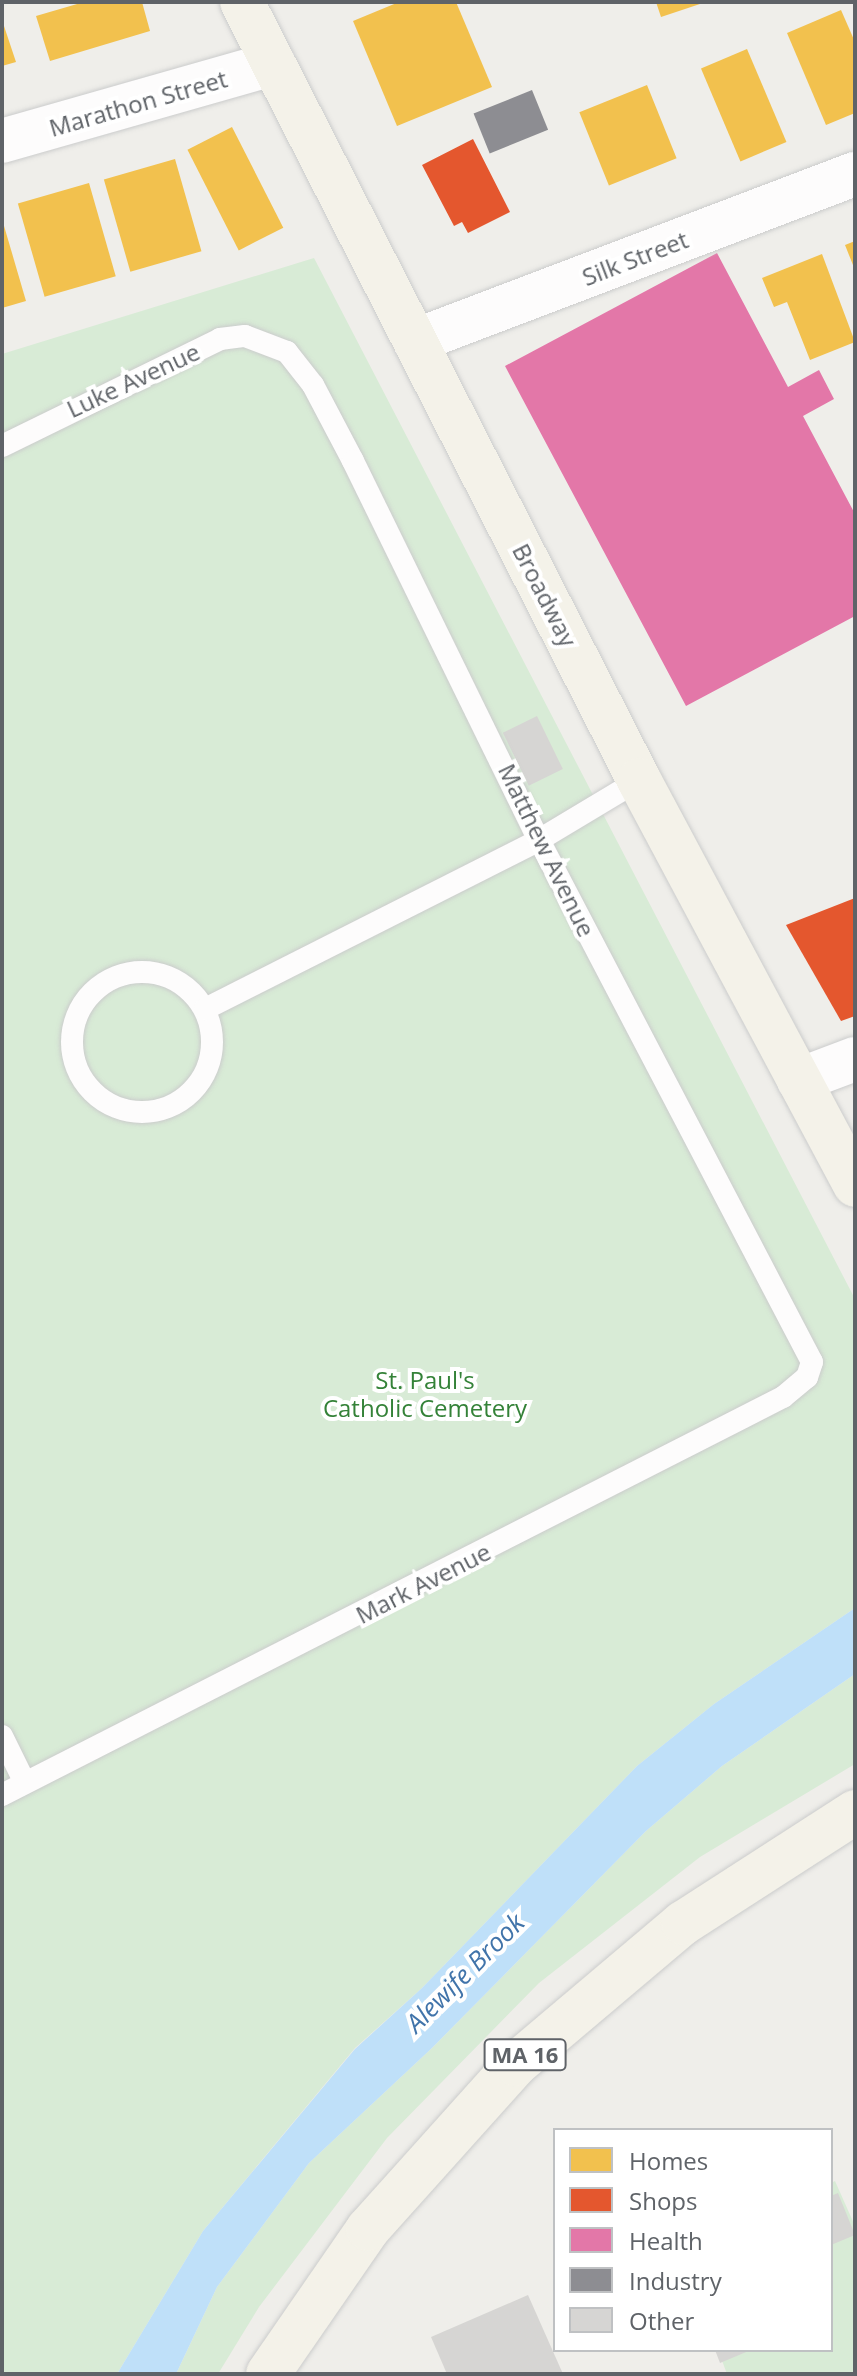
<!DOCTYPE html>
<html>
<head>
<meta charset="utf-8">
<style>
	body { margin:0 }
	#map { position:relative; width:857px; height:2376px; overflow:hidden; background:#efeeea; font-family:"Open Sans",sans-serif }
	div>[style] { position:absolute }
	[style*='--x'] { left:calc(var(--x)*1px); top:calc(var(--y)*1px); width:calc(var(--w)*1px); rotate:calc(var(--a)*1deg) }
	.green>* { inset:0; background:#d8ebd6 }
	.water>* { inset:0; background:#bfe0f9 }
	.homes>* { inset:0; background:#f2c14e; transform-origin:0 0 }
	.shops>* { inset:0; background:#e4572e }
	.health>* { inset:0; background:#e377a8 }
	.industry>* { inset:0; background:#8d8d92; transform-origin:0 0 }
	.building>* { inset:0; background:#d6d5d3; transform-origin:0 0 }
	.roads { filter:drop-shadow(0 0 2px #cbcccc) drop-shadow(0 0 2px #cbcccc) }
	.service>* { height:22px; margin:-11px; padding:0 11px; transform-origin:11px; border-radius:11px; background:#fdfcfc }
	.service>.ring { margin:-11px; padding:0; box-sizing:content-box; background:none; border:22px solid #fdfcfc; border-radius:50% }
	.minor>* { height:44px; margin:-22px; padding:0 22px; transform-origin:22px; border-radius:22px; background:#fdfcfc }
	.primary>* { height:44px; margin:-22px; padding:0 22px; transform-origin:22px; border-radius:22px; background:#f4f2e9 }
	span { translate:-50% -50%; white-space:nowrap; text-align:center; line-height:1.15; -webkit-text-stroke:8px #fff; paint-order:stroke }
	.shield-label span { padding:2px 6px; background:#fff; border:2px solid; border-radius:6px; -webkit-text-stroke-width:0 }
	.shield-label { font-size:22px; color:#5f6368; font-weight:700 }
	.street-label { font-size:24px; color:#5f6368 }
	.park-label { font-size:24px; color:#348238 }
	.water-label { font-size:26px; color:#4174aa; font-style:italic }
	.frame { position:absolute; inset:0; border:4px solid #5f6368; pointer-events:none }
	.legend { position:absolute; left:553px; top:2128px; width:280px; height:224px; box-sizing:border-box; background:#fff; border:2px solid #bfc1c3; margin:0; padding:10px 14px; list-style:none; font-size:24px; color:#5f6368 }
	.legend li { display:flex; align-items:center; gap:16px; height:40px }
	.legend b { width:40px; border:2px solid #bfc1c3 }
</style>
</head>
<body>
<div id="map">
	<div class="green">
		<div style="clip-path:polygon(314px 258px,855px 1299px,855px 1608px,714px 1704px,637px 1766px,422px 1988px,355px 2048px,203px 2231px,117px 2374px,2px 2374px,2px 354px)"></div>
		<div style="clip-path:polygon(855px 1674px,855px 1764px,700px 1857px,539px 1983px,387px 2138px,259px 2307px,218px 2374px,176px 2374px,217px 2287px,309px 2163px,432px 2048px,646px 1831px,722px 1766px)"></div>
		<div style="clip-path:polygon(835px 2181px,855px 2226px,855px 2374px,727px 2374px,718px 2350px,831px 2350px,831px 2183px)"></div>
	</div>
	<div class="water">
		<div style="clip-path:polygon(855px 1608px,855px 1674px,722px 1766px,646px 1831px,432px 2048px,309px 2163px,217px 2287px,176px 2374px,117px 2374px,203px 2231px,355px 2049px,422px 1988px,637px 1766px,714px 1704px)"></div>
	</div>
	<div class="homes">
		<div style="clip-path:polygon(84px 2px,142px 2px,150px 31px,50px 61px,36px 16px)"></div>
		<div style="clip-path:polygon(399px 2px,456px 2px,492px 87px,397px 126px,353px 21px)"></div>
		<div style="clip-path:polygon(656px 2px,703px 2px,703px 3px,661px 17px)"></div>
		<div style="clip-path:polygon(841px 10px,855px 42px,855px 113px,826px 125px,787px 33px)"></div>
		<div style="clip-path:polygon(2px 20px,16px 62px,2px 66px)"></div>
		<div style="left:747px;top:49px;width:101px;height:50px;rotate:67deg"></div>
		<div style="left:647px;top:85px;width:79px;height:73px;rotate:68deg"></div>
		<div style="left:232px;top:127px;width:113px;height:50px;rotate:63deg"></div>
		<div style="left:175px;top:159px;width:96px;height:74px;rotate:74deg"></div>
		<div style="left:89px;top:183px;width:97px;height:74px;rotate:74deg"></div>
		<div style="clip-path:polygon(2px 219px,26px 301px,2px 308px)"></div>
		<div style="clip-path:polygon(855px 241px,855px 270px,845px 245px)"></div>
		<div style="clip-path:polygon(822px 254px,855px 342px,810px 360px,787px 302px,774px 307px,762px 278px)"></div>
	</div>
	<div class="shops">
		<div style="clip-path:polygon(473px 139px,510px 212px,468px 233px,462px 222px,454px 226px,422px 165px)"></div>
		<div style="clip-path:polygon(855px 898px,855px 1016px,841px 1021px,786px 925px)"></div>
	</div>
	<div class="health">
		<div style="clip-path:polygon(717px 253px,788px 387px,819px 370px,834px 399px,803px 416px,855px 514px,855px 616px,686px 706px,505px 366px)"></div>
	</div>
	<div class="industry">
		<div style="left:532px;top:90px;width:43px;height:63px;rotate:68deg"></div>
	</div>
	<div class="building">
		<div style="left:537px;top:716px;width:59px;height:38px;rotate:64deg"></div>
		<div style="clip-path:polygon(838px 2193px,855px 2235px,831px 2245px,831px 2196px)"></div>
		<div style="clip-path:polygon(528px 2295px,563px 2374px,447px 2374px,431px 2337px)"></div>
		<div style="clip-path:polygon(715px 2350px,751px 2350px,720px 2363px)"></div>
	</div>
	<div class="roads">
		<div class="service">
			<div style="--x:2;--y:446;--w:243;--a:-26.1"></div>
			<div style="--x:220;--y:339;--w:25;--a:-7"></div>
			<div style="--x:245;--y:336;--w:45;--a:20.9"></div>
			<div style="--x:287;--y:352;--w:42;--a:51.8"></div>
			<div style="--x:313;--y:385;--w:86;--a:62.2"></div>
			<div style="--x:353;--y:461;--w:422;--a:63.9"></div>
			<div style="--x:539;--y:840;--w:589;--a:62.39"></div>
			<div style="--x:812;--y:1362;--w:16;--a:108"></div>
			<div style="--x:807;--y:1377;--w:31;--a:140"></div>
			<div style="--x:783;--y:1397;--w:877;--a:153"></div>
			<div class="ring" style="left:72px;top:972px;width:118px;height:118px"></div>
			<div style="--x:205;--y:1009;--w:374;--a:-26.8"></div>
			<div style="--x:539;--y:840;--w:117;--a:-31"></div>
			<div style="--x:2;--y:1736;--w:52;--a:63.9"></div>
		</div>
		<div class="minor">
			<div style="--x:2;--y:141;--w:282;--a:-15.9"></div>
			<div style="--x:415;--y:341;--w:471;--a:-20.8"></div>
			<div style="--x:799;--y:1080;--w:60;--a:-20.6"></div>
		</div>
		<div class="primary">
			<div style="--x:242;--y:2;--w:873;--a:62.97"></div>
			<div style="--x:639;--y:780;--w:459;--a:61.9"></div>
			<div style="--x:268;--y:2374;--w:176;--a:-55.4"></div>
			<div style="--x:368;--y:2229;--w:222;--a:-48.1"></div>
			<div style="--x:516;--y:2064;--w:219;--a:-40.2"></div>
			<div style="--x:683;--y:1923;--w:205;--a:-32.8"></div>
		</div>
	</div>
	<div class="shield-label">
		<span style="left:525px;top:2055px">MA 16</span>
	</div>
	<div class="street-label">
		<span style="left:138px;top:103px;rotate:-16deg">Marathon Street</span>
		<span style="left:635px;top:258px;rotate:-21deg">Silk Street</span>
		<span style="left:133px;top:380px;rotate:-25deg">Luke Avenue</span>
		<span style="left:545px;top:595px;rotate:63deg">Broadway</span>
		<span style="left:547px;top:850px;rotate:64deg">Matthew Avenue</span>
		<span style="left:423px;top:1583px;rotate:-27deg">Mark Avenue</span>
	</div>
	<div class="park-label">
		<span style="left:425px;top:1394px">St. Paul's<br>Catholic Cemetery</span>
	</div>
	<div class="water-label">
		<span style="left:465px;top:1973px;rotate:-45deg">Alewife Brook</span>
	</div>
	<div class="frame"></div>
	<ul class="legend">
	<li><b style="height:22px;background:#f2c14e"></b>Homes</li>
	<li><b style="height:22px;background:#e4572e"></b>Shops</li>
	<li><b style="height:22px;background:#e377a8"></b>Health</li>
	<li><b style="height:22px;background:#8d8d92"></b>Industry</li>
	<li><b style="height:22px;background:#d6d5d3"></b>Other</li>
	</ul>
</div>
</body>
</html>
